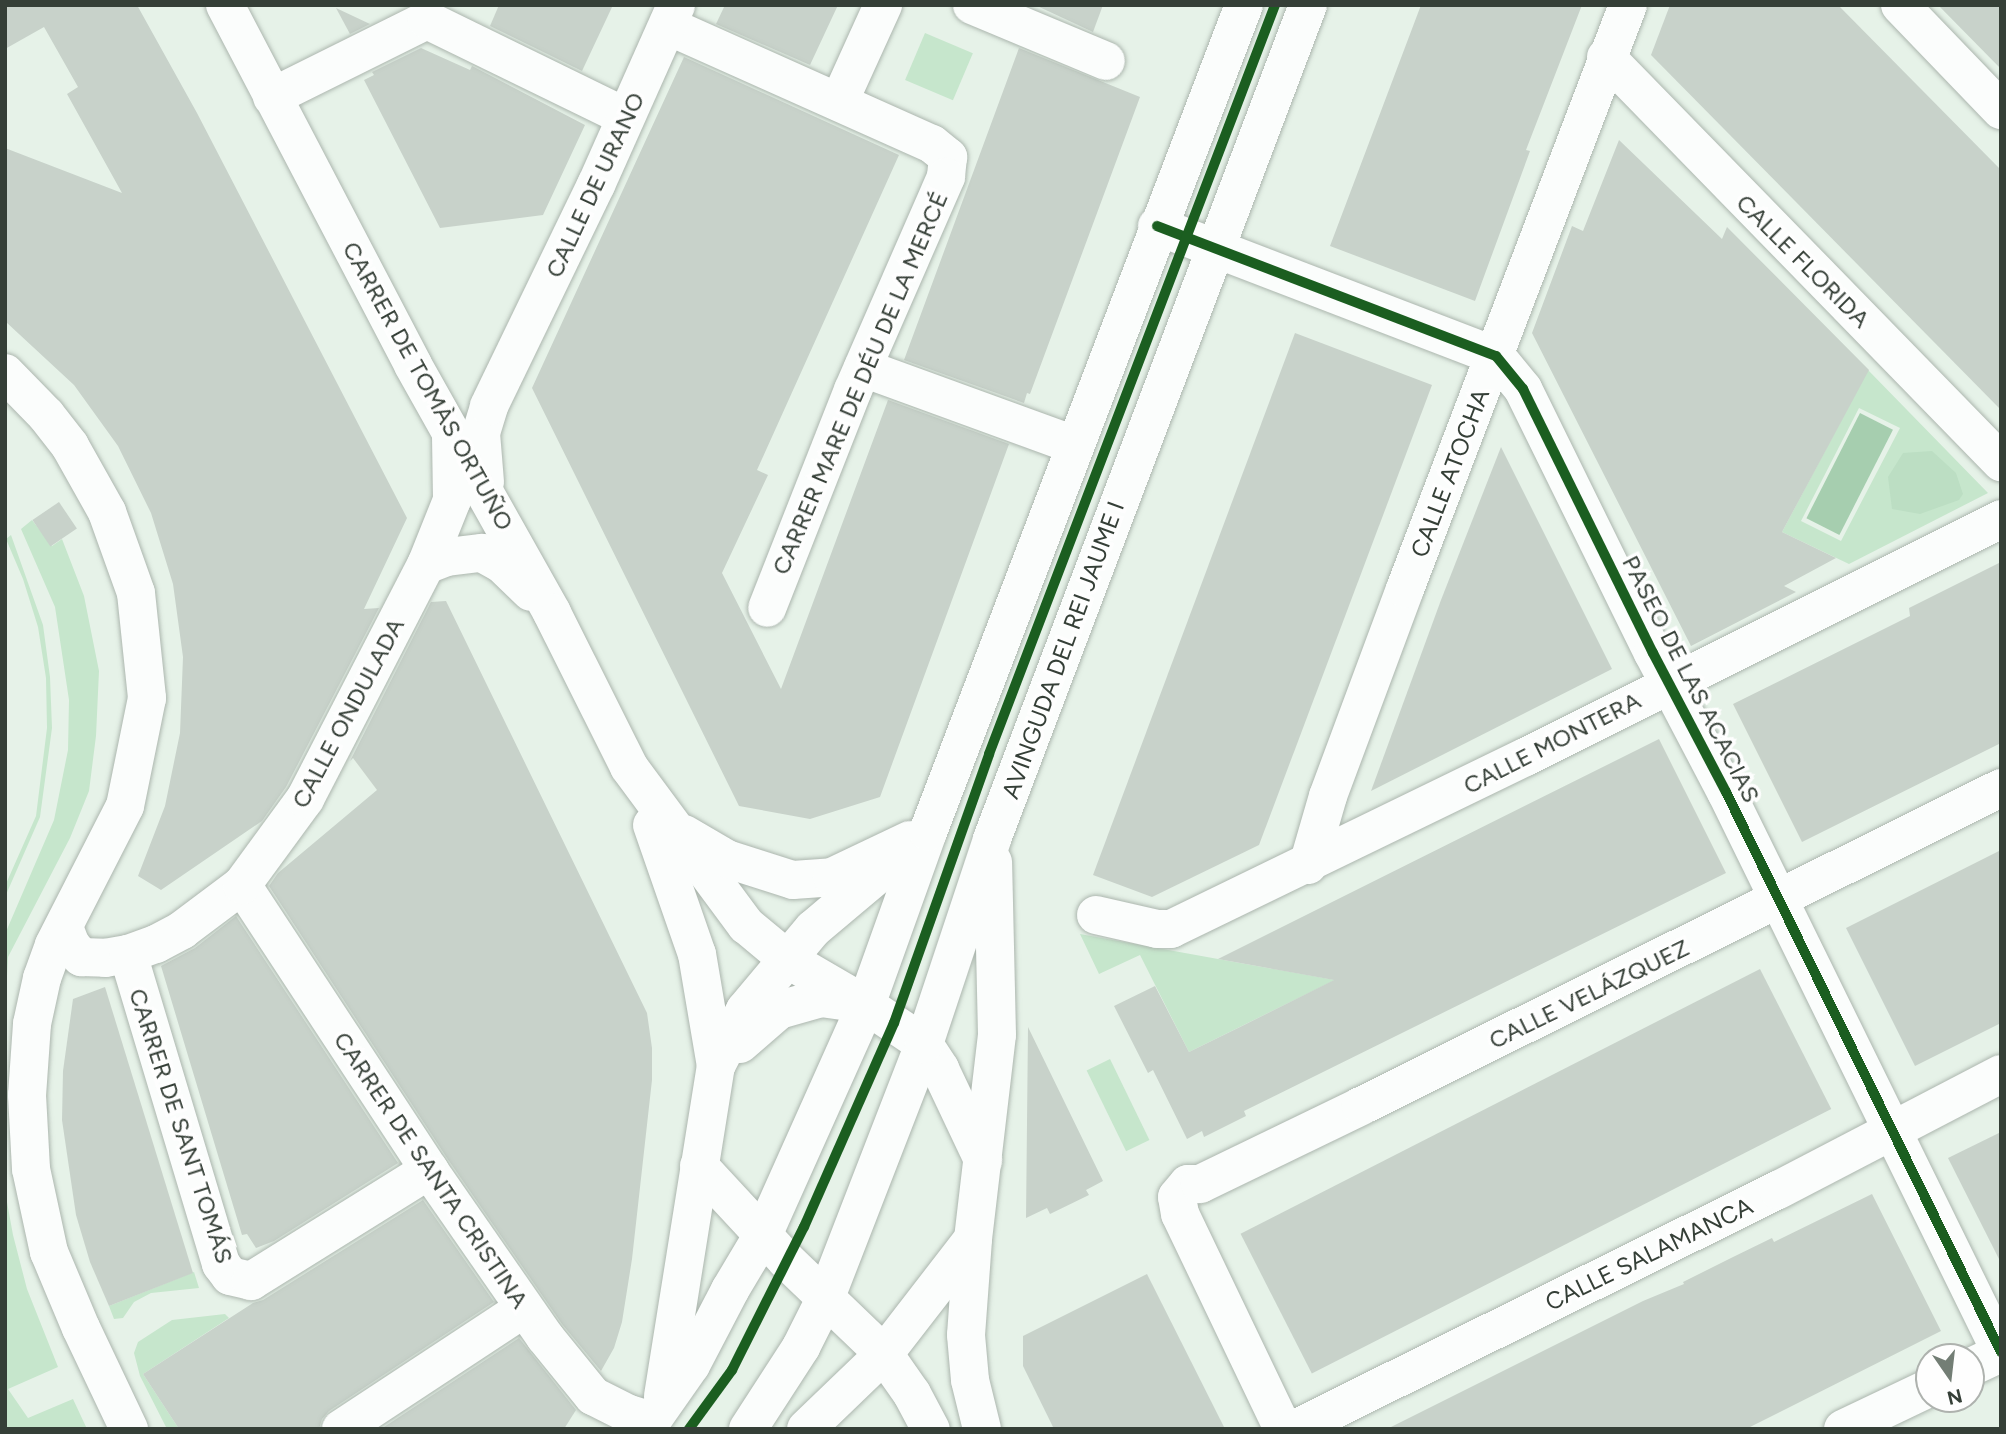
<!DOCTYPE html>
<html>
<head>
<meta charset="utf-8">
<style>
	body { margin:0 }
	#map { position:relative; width:2006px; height:1434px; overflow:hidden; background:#e6f2e8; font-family:Figtree,sans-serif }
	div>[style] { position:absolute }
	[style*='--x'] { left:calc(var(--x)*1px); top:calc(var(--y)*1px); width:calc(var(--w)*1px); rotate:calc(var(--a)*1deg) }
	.green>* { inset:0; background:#c6e6cc; transform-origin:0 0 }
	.forest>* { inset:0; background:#bcdec3 }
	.water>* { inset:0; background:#a6ceaf; transform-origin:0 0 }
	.building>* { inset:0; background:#c8d2ca; transform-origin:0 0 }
	.roads { filter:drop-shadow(0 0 2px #acb6ae) drop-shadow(0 0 2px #acb6ae) }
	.minor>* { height:38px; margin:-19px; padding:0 19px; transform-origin:19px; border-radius:19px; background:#fbfdfc }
	.major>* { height:38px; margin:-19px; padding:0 19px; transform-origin:19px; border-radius:19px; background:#fbfdfc }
	.cycleway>* { height:10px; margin:-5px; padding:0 5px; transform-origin:5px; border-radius:5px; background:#1b5e20 }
	span { translate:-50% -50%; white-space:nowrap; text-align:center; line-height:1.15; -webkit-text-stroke:7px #fefefe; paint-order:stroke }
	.street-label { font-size:24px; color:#353f37 }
	.frame { position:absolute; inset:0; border:7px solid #353f37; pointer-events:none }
	.north { position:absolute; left:1915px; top:1343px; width:70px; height:70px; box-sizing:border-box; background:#fefefe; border:2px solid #aeb2ae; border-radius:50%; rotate:166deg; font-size:19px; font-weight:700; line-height:28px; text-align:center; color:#353f37 }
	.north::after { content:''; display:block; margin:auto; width:24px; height:32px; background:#737e75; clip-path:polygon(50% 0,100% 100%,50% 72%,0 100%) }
</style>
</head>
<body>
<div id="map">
	<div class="green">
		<div style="left:925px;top:33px;width:52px;height:51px;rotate:23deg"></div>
		<div style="clip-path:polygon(evenodd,1868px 370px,1988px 493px,1849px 564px,1782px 532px,1868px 370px,1859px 408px,1900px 428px,1841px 541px,1801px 521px,1859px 408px)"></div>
		<div style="clip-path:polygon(32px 520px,52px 546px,62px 539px,84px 596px,99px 671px,96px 736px,89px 791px,70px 838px,8px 957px,5px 1014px,5px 934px,54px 820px,68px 750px,69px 700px,55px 607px,21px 529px)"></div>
		<div style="clip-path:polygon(11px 535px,43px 625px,50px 677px,52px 728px,40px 817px,5px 897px,5px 886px,36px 816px,47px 728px,46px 678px,38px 627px,23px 579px,6px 539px)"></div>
		<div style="clip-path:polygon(1080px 934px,1218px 959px,1335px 980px,1189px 1052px,1140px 955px,1099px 974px)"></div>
		<div style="left:1110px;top:1059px;width:90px;height:26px;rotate:64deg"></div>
		<div style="clip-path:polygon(5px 1191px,13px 1235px,27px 1289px,58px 1367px,8px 1389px,28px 1418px,73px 1399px,87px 1429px,5px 1429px)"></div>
		<div style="clip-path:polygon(194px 1272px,199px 1288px,151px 1293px,134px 1302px,123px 1318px,114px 1319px,109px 1306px)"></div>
		<div style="clip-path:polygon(225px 1314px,229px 1318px,143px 1374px,179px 1429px,167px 1429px,140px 1376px,134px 1353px,138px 1342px,172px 1320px)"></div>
	</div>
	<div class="forest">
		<div style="clip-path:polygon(1932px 451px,1956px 473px,1963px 494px,1959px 500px,1920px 514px,1892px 509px,1888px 477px,1903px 453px)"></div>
	</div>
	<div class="water">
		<div style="left:1860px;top:413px;width:37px;height:118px;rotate:27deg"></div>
	</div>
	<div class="building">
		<div style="clip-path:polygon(5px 5px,137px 5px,197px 113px,407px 518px,364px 609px,379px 608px,286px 787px,262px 821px,161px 890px,138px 876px,165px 806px,180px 733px,183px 657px,173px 584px,151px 513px,118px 446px,74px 385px,6px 322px,5px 148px,122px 193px,67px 94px,78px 87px,44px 27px,5px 49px)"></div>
		<div style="clip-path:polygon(499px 5px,613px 5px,582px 71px,490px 26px)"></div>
		<div style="clip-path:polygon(725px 5px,838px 5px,810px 65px,716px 24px)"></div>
		<div style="clip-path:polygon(1035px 5px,1103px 5px,1093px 32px)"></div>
		<div style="clip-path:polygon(1421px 5px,1582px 5px,1526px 150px,1530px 151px,1475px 301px,1330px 246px)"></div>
		<div style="clip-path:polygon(1670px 5px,1838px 5px,2001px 170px,2001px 410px,1651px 55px)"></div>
		<div style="clip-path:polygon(1938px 5px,2001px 5px,2001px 69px)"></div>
		<div style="clip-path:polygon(336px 8px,370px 24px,350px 34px)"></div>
		<div style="clip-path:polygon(421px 48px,470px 70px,472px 66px,585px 125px,543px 215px,440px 228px,364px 80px,374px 75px,372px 72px)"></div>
		<div style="clip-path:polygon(1019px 48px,1140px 97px,1030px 394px,1027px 393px,1024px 403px,904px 360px)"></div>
		<div style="clip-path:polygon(684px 57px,899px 155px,757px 470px,768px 475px,722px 573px,781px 689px,888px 400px,1009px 444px,880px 797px,810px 819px,739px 806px,532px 388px)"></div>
		<div style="clip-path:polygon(1619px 140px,1722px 239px,1727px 227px,1869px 370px,1782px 532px,1836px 558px,1784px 586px,1796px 592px,1691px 646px,1532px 333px,1572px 226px,1583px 231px)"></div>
		<div style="clip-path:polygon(1295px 333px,1432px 385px,1259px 845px,1152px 897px,1093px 875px)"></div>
		<div style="clip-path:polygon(1501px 447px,1612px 669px,1371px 791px,1441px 600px)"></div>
		<div style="left:59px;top:502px;width:32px;height:32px;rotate:56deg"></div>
		<div style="clip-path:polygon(2001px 562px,2001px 743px,1802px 842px,1733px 704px,1910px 616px,1909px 608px)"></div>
		<div style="clip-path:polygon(446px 601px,647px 1013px,652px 1048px,652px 1080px,632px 1259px,622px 1322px,614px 1348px,601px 1371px,562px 1324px,447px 1158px,269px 886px,278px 873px,377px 790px,353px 758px,350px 761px,431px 602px)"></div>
		<div style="clip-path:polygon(1659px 739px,1726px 873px,1244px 1111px,1246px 1116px,1204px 1137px,1202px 1131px,1187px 1139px,1153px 1070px,1148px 1073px,1114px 1006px,1155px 986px,1189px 1052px,1240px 1027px,1334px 980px,1218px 959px)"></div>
		<div style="clip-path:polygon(2001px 850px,2001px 1023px,1915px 1066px,1846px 928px)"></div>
		<div style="clip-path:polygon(236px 916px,398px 1163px,274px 1241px,256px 1248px,247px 1234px,242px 1235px,161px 966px,195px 948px)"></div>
		<div style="left:1760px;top:969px;width:157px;height:583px;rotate:63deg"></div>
		<div style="clip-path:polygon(105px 987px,193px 1273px,109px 1306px,90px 1262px,76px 1215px,62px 1120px,63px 1071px,73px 999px)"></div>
		<div style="clip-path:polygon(1028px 1027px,1103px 1181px,1086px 1190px,1089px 1195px,1050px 1214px,1047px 1208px,1026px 1218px)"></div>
		<div style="clip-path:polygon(2001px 1132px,2001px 1263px,1948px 1158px)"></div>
		<div style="clip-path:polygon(1872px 1194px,1941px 1331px,1746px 1429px,1387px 1429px,1643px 1301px,1684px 1284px,1683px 1282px,1731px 1258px,1772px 1238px,1774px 1242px)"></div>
		<div style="clip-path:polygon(423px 1200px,494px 1302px,329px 1411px,322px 1419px,319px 1429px,179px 1429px,143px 1374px,253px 1303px,263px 1300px)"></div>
		<div style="clip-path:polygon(1147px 1274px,1225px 1429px,1054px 1429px,1023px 1366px,1023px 1336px)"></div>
		<div style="clip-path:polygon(519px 1338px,576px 1410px,564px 1429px,381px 1429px)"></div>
	</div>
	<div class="roads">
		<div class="minor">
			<div style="--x:225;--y:5;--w:406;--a:62.4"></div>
			<div style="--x:413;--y:365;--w:284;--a:60.7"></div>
			<div style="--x:552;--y:613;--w:172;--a:63.4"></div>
			<div style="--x:629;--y:767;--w:197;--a:53.5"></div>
			<div style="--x:746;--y:925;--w:53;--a:39.7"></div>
			<div style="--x:972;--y:5;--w:145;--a:22.7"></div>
			<div style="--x:1900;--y:5;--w:146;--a:46.1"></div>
			<div style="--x:668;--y:26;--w:289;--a:24.1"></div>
			<div style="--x:932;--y:144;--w:21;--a:39"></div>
			<div style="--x:948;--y:157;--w:20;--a:96"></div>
			<div style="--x:946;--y:177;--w:232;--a:113.6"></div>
			<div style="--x:853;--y:390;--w:234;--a:111.5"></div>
			<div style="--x:1606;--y:57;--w:566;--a:45.72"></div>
			<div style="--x:272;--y:97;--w:173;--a:-26.4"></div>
			<div style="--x:427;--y:20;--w:221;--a:26"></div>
			<div style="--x:839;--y:102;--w:107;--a:-65.6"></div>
			<div style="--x:1157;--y:226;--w:363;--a:21"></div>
			<div style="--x:1496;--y:356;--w:43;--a:50.7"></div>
			<div style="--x:1523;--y:389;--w:294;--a:63.8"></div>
			<div style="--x:1653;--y:653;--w:157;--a:62.3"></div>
			<div style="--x:1726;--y:792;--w:624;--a:63.85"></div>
			<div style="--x:863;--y:368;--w:226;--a:20"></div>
			<div style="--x:5;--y:373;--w:59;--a:45.7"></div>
			<div style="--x:46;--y:415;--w:39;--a:52"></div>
			<div style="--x:70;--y:446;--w:76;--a:60.7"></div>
			<div style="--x:107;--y:512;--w:86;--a:70.3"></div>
			<div style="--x:136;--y:593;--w:106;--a:84"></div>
			<div style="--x:147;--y:698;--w:110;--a:101.5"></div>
			<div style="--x:125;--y:806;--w:156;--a:117.1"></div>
			<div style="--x:54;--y:945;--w:35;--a:110"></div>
			<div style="--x:42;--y:978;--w:47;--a:102.3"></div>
			<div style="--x:32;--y:1024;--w:71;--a:94"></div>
			<div style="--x:27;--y:1095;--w:74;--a:86.9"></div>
			<div style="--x:31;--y:1169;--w:85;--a:77.8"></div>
			<div style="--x:49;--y:1252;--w:82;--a:67.2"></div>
			<div style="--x:81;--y:1328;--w:112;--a:64.6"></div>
			<div style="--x:485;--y:482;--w:49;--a:-94.7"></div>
			<div style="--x:481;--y:433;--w:28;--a:-73"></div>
			<div style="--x:489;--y:406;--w:246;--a:-64.2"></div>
			<div style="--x:596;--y:185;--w:197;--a:-66"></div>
			<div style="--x:426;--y:565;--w:22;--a:-21"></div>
			<div style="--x:447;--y:557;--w:35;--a:-7"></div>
			<div style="--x:482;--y:553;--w:23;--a:29"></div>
			<div style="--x:502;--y:564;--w:40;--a:44"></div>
			<div style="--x:652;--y:825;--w:137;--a:70.8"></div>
			<div style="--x:697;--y:954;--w:114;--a:80.4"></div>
			<div style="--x:684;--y:834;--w:50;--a:30.2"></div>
			<div style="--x:727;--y:859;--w:69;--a:17.7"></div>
			<div style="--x:793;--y:880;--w:39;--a:-4"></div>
			<div style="--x:832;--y:877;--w:86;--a:-25.4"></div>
			<div style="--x:1308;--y:865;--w:72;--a:-73.8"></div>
			<div style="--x:1328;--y:796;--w:221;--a:-69.6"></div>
			<div style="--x:1405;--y:589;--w:625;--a:-69.1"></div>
			<div style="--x:242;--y:885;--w:341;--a:56.7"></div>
			<div style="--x:429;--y:1170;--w:203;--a:55.2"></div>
			<div style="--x:545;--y:1337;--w:76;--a:50.9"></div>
			<div style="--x:593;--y:1396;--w:40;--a:26.6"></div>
			<div style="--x:629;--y:1414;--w:24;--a:17"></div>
			<div style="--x:1096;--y:915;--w:63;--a:12.9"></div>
			<div style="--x:1157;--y:929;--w:14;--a:0"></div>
			<div style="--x:1171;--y:929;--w:394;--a:-25.9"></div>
			<div style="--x:1526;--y:757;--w:531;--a:-26.61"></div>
			<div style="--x:64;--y:927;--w:19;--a:69"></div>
			<div style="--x:71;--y:945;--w:16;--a:50"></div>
			<div style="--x:81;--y:957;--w:24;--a:2"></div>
			<div style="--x:105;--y:958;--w:23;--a:-10"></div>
			<div style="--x:128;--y:954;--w:30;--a:-20"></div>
			<div style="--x:156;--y:944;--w:30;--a:-28"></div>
			<div style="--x:182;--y:930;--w:75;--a:-36.9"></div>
			<div style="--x:242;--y:885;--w:107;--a:-53.8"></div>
			<div style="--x:305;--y:799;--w:263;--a:-62.7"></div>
			<div style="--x:426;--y:565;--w:70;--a:-68.2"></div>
			<div style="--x:452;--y:500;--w:66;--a:-90.9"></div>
			<div style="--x:128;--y:954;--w:324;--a:73.3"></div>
			<div style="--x:221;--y:1264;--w:15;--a:53"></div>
			<div style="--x:230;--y:1276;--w:22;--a:13"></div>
			<div style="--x:251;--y:1281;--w:210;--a:-31.9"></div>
			<div style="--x:1971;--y:1367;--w:33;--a:-25"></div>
			<div style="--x:341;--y:1429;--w:218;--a:-33.4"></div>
			<div style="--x:1283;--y:1429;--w:238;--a:-115.6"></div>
			<div style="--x:1180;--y:1214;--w:17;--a:-100"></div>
			<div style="--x:1177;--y:1197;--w:17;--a:-50"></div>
			<div style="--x:1188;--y:1184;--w:12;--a:0"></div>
			<div style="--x:1200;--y:1184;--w:179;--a:-25.8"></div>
			<div style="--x:1361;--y:1106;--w:715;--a:-26.42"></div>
			<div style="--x:1295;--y:1429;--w:539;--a:-26.33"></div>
			<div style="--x:1778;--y:1190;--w:251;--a:-27.5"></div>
			<div style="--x:1843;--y:1429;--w:95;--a:-25.5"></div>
		</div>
		<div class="major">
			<div style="--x:787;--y:959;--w:91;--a:30.2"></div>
			<div style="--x:866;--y:1005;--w:70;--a:33.9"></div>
			<div style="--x:924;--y:1044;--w:30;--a:57"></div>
			<div style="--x:940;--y:1069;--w:101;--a:64.7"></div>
			<div style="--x:740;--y:1044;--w:52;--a:-41.1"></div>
			<div style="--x:779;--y:1010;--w:44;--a:-15.9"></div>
			<div style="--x:821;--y:998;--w:36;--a:8"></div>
			<div style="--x:699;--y:1166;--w:128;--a:47.2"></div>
			<div style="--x:786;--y:1260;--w:136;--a:43.8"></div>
			<div style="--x:884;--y:1354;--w:49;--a:55"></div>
			<div style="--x:912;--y:1394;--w:40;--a:62"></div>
			<div style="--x:663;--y:1396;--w:334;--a:-80.9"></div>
			<div style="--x:716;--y:1066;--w:63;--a:-62.6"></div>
			<div style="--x:745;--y:1010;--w:106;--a:-50"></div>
			<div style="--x:813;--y:929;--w:150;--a:-40.1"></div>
			<div style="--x:646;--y:1429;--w:78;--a:-54.9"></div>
			<div style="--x:691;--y:1365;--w:85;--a:-62.5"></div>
			<div style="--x:730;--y:1290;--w:66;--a:-59.2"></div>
			<div style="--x:764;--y:1233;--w:250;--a:-65.9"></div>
			<div style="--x:866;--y:1005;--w:184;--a:-70.3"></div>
			<div style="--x:928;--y:832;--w:885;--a:-69.09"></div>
			<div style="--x:748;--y:1429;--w:98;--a:-57.1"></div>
			<div style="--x:801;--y:1347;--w:56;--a:-63.4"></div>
			<div style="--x:826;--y:1297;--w:271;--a:-68.8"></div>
			<div style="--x:924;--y:1044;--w:216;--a:-71.6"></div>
			<div style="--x:992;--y:839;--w:892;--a:-69.25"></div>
			<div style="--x:806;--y:1429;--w:108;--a:-43.9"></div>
			<div style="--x:884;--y:1354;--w:145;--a:-52.3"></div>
			<div style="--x:982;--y:1429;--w:50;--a:-103.8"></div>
			<div style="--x:970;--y:1380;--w:45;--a:-95.1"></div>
			<div style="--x:966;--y:1335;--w:96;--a:-85.8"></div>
			<div style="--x:973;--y:1239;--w:205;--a:-83.3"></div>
			<div style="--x:997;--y:1035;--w:173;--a:-91.3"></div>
		</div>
	</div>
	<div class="cycleway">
		<div style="--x:1157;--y:226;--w:363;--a:21"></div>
		<div style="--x:1496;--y:356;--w:43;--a:50.7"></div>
		<div style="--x:1523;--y:389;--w:294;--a:63.8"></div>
		<div style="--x:1653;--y:653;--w:157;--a:62.3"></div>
		<div style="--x:1726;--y:792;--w:624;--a:63.85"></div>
		<div style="--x:689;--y:1429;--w:73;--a:-53.9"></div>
		<div style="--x:732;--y:1370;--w:160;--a:-63.3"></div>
		<div style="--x:804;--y:1227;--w:223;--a:-66.2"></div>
		<div style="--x:894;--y:1023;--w:285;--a:-70.5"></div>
		<div style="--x:989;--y:754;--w:802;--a:-69.1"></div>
	</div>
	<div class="street-label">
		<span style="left:595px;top:185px;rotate:-65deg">CALLE DE URANO</span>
		<span style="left:1803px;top:261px;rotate:45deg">CALLE FLORIDA</span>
		<span style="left:860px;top:383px;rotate:-67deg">CARRER MARE DE DÉU DE LA MERCÉ</span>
		<span style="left:428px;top:386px;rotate:61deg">CARRER DE TOMÀS ORTUÑO</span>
		<span style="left:1450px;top:473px;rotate:-69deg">CALLE ATOCHA</span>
		<span style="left:1063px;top:650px;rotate:-70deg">AVINGUDA DEL REI JAUME I</span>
		<span style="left:1691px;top:679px;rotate:63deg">PASEO DE LAS ACACIAS</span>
		<span style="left:348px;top:713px;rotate:-62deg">CALLE ONDULADA</span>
		<span style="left:1552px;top:743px;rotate:-27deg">CALLE MONTERA</span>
		<span style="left:1589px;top:994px;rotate:-26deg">CALLE VELÁZQUEZ</span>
		<span style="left:181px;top:1126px;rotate:72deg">CARRER DE SANT TOMÁS</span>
		<span style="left:431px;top:1170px;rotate:56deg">CARRER DE SANTA CRISTINA</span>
		<span style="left:1649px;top:1254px;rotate:-26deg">CALLE SALAMANCA</span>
	</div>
	<div class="frame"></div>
	<div class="north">N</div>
</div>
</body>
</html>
